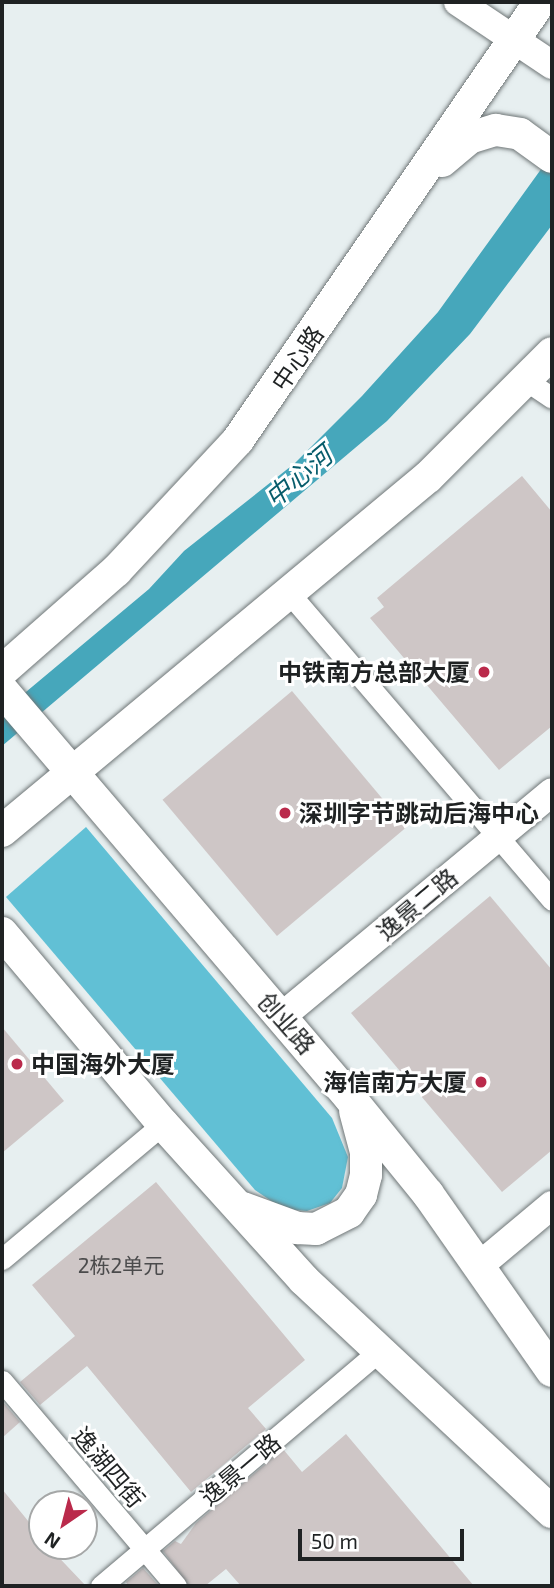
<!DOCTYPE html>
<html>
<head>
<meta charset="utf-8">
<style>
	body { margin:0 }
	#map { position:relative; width:554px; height:1588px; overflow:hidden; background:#e7eff0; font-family:"Exo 2","Noto Sans SC",sans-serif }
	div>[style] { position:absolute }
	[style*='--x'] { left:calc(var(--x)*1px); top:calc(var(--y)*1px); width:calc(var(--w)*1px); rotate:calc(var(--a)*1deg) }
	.forest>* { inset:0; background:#61c0d5 }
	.water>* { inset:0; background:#46a7bb }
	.building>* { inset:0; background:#cec6c6; transform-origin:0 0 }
	.roads { filter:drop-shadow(0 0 2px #6f7677) drop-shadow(0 0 2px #6f7677) }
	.minor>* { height:21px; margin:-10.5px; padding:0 10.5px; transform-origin:10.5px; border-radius:10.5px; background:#fff }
	.tertiary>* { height:28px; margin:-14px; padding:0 14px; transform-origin:14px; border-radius:14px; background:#fff }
	.secondary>* { height:32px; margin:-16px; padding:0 16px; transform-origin:16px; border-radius:16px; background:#fff }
	.dots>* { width:19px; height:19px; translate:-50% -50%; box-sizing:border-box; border:4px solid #fff; border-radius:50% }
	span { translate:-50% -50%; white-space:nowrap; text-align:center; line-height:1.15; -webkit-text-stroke:6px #fff; paint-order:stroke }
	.number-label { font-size:21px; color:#4b4b4c }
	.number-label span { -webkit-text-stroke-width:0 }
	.street-label { font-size:24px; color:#1f2223 }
	.poi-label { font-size:24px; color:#1f2223; font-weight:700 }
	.right { translate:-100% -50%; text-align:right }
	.left { translate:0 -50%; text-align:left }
	.water-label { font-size:26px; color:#075c6b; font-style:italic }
	.frame { position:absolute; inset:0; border:4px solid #1f2223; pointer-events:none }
	.north { position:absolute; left:28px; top:1490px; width:70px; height:70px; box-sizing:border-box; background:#fff; border:2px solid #a5a7a7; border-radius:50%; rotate:215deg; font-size:19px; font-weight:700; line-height:28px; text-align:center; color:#1f2223 }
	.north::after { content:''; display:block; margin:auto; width:24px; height:32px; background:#ba2a4b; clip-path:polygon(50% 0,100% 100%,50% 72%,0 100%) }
	.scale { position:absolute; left:298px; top:1529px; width:166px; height:32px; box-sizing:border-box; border:4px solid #1f2223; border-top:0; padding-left:9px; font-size:21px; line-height:24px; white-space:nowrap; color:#1f2223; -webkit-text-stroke:5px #fff; paint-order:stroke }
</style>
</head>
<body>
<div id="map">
	<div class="forest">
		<div style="clip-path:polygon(86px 827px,332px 1118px,348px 1157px,342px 1188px,330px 1203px,307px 1211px,283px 1209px,255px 1190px,6px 897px)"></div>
	</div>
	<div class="water">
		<div style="clip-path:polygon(552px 154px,552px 225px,470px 334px,387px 421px,2px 746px,2px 712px,149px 589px,184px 551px,295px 463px,362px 396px,438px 312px)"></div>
	</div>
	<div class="building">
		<div style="clip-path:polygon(522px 476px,552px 512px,552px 726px,499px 770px,370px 618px,384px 607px,377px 598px)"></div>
		<div style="left:292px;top:691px;width:178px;height:169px;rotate:50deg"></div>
		<div style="clip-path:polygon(490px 896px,552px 970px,552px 1150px,502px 1192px,351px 1013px)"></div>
		<div style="clip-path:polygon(2px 1027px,64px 1101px,2px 1153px)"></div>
		<div style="clip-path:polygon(156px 1182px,305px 1360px,248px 1408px,266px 1429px,191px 1492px,87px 1366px,40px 1405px,20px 1382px,75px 1336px,32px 1285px)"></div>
		<div style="clip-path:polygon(2px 1401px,20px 1422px,2px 1438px)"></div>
		<div style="clip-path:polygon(346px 1434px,474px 1586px,241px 1586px,226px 1569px,205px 1586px,189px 1586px,163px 1551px,175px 1541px,181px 1544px,196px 1523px,283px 1449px,302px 1472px)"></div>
		<div style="clip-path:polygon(2px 1489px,42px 1538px,42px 1546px,48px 1546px,86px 1586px,2px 1586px)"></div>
		<div style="clip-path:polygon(143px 1568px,159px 1586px,128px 1586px,126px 1582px)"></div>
	</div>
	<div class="roads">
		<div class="minor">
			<div style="--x:527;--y:381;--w:30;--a:34"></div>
			<div style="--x:289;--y:593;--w:404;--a:49.4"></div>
			<div style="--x:2;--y:1259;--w:210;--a:-40"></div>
			<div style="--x:2;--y:1381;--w:269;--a:49.7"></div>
			<div style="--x:101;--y:1586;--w:364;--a:-40.2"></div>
		</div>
		<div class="tertiary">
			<div style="--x:458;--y:2;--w:113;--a:33.8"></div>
			<div style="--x:281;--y:1017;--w:352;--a:-39.7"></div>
			<div style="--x:479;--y:1266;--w:95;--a:-39.9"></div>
		</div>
		<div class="secondary">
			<div style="--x:442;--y:161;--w:35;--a:-40"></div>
			<div style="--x:469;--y:138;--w:28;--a:-17"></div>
			<div style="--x:496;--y:130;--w:24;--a:9"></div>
			<div style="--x:520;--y:134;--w:39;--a:36"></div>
			<div style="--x:2;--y:671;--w:152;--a:-41.3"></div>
			<div style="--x:116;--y:571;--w:179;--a:-47"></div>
			<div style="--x:238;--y:440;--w:532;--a:-55.41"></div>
			<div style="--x:2;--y:690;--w:538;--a:49.53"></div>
			<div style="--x:351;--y:1099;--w:122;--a:51"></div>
			<div style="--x:428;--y:1194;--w:216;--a:55"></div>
			<div style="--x:2;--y:831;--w:554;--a:-39.73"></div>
			<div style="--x:428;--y:477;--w:175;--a:-45"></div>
			<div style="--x:2;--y:933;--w:250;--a:49.9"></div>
			<div style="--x:163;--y:1124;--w:210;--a:47.9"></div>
			<div style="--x:304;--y:1280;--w:340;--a:43.1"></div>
			<div style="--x:243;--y:1208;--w:58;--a:20.3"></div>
			<div style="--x:297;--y:1228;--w:19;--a:3"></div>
			<div style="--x:316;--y:1229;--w:37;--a:-27"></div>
			<div style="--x:349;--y:1212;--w:21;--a:-55"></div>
			<div style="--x:361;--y:1195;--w:21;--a:-76"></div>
			<div style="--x:366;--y:1175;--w:23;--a:-90"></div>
			<div style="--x:366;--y:1152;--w:42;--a:-105"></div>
		</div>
	</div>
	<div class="dots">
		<div style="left:484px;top:672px;background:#ba2a4b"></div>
		<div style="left:285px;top:813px;background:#ba2a4b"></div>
		<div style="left:17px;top:1064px;background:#ba2a4b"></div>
		<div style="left:481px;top:1082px;background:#ba2a4b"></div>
	</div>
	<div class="number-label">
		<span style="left:121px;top:1265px">2栋2单元</span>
	</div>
	<div class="street-label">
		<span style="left:297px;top:358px;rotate:-56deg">中心路</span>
		<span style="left:417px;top:904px;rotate:-40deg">逸景二路</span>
		<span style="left:287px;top:1023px;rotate:49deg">创业路</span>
		<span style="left:109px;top:1467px;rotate:50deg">逸湖四街</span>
		<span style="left:240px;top:1469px;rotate:-40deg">逸景一路</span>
	</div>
	<div class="poi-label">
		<span class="right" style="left:470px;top:672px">中铁南方总部大厦</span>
		<span class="left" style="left:299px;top:813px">深圳字节跳动后海中心</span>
		<span class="left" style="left:31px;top:1064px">中国海外大厦</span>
		<span class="right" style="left:467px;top:1082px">海信南方大厦</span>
	</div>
	<div class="water-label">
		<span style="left:298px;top:476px;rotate:-40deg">中心河</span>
	</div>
	<div class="frame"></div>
	<div class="north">N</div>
	<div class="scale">50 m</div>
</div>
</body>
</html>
